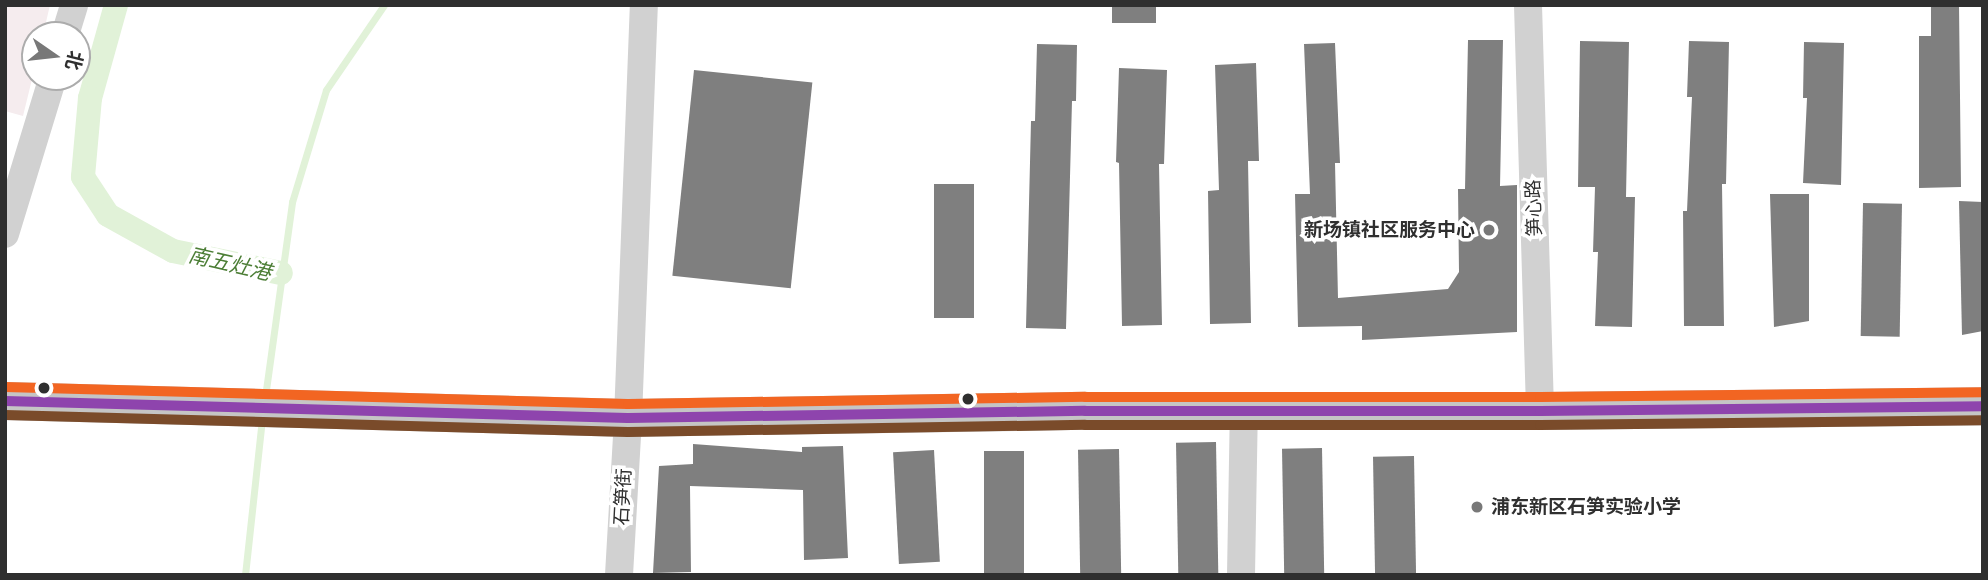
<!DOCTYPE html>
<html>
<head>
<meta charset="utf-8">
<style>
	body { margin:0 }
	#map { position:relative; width:1988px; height:580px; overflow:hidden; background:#fff; font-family:Manrope,"Noto Sans SC",sans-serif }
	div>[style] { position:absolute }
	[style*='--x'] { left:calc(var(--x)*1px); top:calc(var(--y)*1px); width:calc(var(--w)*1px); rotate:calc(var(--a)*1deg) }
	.green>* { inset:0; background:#f5ecee }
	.stream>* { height:7px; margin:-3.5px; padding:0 3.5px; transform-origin:3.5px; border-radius:3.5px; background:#e1f2d8 }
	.canal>* { height:24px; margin:-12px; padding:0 12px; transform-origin:12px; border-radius:12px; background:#e1f2d8 }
	.building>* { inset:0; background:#7f7f7f; transform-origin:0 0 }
	.minor>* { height:28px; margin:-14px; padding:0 14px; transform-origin:14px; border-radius:14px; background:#d1d1d1 }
	.primary>* { height:38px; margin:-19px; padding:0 19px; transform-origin:19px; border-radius:19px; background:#c5c5c5 }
	.bus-1>* { height:10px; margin:-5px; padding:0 5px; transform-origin:5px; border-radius:5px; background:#8e44ad }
	.bus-2>* { height:10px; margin:-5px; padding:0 5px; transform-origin:5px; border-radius:5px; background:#7a4b2a }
	.bus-3>* { height:10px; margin:-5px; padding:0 5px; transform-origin:5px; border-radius:5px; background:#f26522 }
	.dots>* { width:19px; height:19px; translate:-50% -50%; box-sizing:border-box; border:4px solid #fff; border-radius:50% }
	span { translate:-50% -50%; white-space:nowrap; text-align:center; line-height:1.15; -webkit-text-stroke:7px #fff; paint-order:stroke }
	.street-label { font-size:19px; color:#2f2f2f }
	.poi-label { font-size:19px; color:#2f2f2f; font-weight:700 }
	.right { translate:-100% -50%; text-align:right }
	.left { translate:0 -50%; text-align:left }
	.water-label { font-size:21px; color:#4c7e36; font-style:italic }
	.frame { position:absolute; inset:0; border:7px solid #2f2f2f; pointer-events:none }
	.north { position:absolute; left:21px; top:21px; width:70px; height:70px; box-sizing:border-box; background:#fff; border:2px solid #acacac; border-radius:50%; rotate:104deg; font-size:19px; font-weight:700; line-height:28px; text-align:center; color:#2f2f2f }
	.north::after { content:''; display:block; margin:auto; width:24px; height:32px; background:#787878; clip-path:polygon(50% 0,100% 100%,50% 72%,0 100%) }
</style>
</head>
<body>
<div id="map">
	<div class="green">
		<div style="clip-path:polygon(5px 5px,50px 5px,43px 35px,35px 35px,35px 67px,23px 116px,5px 111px)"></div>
	</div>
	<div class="stream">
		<div style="--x:265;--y:397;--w:197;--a:-82.1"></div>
		<div style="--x:292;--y:202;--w:117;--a:-73.1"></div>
		<div style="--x:326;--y:90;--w:103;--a:-55.7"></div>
		<div style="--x:245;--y:575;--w:157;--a:-83.8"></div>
	</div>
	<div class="canal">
		<div style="--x:116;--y:5;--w:97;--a:105.6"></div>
		<div style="--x:90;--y:98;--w:79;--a:95.1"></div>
		<div style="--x:83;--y:177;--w:45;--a:56.7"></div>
		<div style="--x:108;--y:215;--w:74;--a:29"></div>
		<div style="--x:173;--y:251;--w:110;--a:11.5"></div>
	</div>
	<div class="building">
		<div style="left:1112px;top:5px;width:44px;height:18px"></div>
		<div style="clip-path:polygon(1931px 5px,1959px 5px,1961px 187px,1919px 188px,1919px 36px,1931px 36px)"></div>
		<div style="clip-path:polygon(1468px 40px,1503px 40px,1500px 186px,1517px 185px,1517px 332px,1362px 340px,1362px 326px,1298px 327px,1295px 194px,1310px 194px,1304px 44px,1335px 43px,1340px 163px,1335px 163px,1338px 298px,1448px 289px,1459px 272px,1458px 189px,1465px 189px)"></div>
		<div style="clip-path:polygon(1580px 41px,1629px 42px,1626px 197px,1635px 197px,1632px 327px,1595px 326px,1598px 252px,1593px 252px,1595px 187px,1578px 187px)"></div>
		<div style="clip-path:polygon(1689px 41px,1729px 42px,1726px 184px,1722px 184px,1724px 326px,1684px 326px,1683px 211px,1687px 211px,1692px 97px,1687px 97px)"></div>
		<div style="clip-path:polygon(1804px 42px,1844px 43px,1841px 185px,1803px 183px,1807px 98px,1803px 98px)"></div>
		<div style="clip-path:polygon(1037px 44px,1077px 45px,1076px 101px,1072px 101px,1066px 329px,1026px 328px,1031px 121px,1035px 121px)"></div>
		<div style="clip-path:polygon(1256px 63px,1259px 161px,1248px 161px,1251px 323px,1210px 324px,1208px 191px,1219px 190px,1215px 65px)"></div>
		<div style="clip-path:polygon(1119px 68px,1167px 70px,1164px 164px,1159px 164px,1162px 325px,1122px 326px,1119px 163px,1116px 162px)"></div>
		<div style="left:694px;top:70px;width:119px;height:207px;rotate:6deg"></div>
		<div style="left:934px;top:184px;width:40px;height:134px"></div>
		<div style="clip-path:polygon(1770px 194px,1809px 194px,1809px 321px,1774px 327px)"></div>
		<div style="clip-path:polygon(1959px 201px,1983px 202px,1983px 331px,1962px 335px)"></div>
		<div style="left:1863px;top:203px;width:39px;height:133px;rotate:1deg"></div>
		<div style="left:1216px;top:442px;width:133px;height:40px;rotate:89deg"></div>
		<div style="clip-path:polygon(693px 444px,802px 452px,802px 447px,843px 446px,848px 558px,804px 560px,803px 490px,690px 486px,691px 572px,653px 573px,659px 466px,693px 464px)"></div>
		<div style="left:1322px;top:448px;width:127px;height:40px;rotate:89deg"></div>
		<div style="left:1119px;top:449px;width:126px;height:41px;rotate:89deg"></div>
		<div style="left:934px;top:450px;width:112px;height:41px;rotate:87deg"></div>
		<div style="left:984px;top:451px;width:40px;height:124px"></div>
		<div style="left:1414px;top:456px;width:119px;height:41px;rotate:89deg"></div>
	</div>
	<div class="minor">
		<div style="--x:1528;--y:5;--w:406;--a:88.3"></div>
		<div style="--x:65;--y:35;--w:31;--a:-73"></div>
		<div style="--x:5;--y:234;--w:164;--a:-73"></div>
		<div style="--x:619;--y:575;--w:157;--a:-86.7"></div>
		<div style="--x:628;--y:418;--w:413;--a:-87.8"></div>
		<div style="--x:1241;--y:575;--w:164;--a:-89"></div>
	</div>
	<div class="primary">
		<div style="--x:5;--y:401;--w:623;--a:1.56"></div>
		<div style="--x:628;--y:418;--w:457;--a:-0.9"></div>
		<div style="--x:1085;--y:411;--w:455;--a:0"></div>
		<div style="--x:1540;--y:411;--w:443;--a:-0.6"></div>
	</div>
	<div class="bus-1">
		<div style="--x:5;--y:401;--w:623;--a:1.56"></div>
		<div style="--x:628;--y:418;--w:457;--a:-0.9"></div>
		<div style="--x:1085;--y:411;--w:455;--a:0"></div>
		<div style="--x:1540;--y:411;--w:443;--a:-0.6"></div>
	</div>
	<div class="bus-2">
		<div style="--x:5;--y:415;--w:623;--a:1.56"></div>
		<div style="--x:628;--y:432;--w:457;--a:-0.9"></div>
		<div style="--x:1085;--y:425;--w:455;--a:0"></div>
		<div style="--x:1540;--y:425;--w:443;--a:-0.6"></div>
	</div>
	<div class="bus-3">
		<div style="--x:5;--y:387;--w:623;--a:1.56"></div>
		<div style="--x:628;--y:404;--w:457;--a:-0.9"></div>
		<div style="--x:1085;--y:397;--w:455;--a:0"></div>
		<div style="--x:1540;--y:397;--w:443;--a:-0.6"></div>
	</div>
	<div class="dots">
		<div style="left:1489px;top:230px;background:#787878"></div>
		<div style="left:44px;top:388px;background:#2f2f2f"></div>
		<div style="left:968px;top:399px;background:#2f2f2f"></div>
		<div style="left:1477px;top:507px;background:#787878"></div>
	</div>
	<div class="street-label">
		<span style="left:1534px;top:208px;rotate:-92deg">笋心路</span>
		<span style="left:623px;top:497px;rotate:-87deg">石笋街</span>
	</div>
	<div class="poi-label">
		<span class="right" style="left:1475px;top:230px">新场镇社区服务中心</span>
		<span class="left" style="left:1491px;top:507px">浦东新区石笋实验小学</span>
	</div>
	<div class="water-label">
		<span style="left:230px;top:263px;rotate:13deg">南五灶港</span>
	</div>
	<div class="frame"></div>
	<div class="north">北</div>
</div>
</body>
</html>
